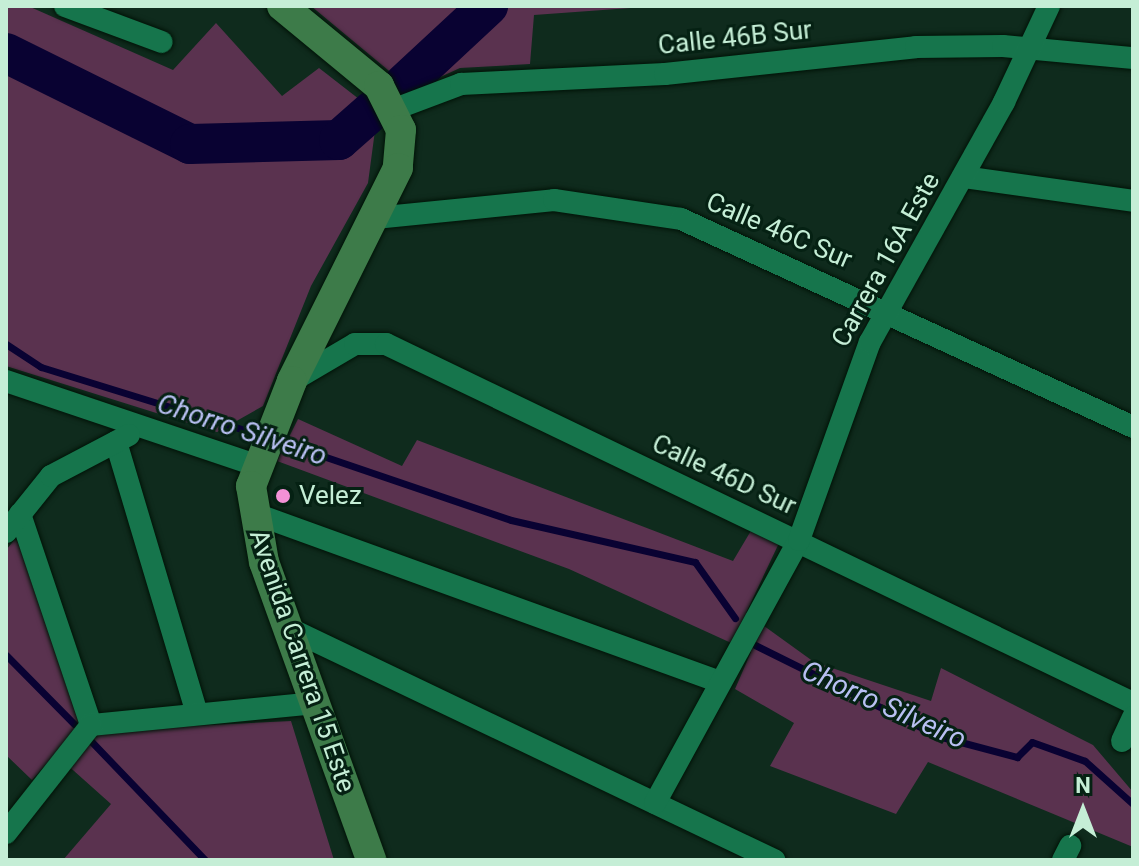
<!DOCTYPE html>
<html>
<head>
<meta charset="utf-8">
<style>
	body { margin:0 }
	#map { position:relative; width:1139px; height:866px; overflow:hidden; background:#0f2b1d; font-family:Roboto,sans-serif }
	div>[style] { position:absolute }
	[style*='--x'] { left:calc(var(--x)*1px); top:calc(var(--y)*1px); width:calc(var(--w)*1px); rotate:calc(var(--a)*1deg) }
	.green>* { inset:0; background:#5a324f }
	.stream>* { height:7px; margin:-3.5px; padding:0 3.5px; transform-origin:3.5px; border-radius:3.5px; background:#090232 }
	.river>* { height:40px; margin:-20px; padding:0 20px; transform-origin:20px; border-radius:20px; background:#090232 }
	.roads { filter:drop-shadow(0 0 2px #001307) drop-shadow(0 0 2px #001307) }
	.minor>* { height:22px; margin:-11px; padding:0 11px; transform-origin:11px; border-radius:11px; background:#16754c }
	.secondary>* { height:30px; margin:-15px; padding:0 15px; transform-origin:15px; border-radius:15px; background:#3d7b49 }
	.dots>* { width:22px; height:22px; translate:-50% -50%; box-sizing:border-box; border:4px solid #052113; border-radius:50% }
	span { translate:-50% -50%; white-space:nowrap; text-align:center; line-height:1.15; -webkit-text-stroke:6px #052113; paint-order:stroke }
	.street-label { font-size:26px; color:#c5eed6 }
	.poi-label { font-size:26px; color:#c5eed6 }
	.left { translate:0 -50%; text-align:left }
	.water-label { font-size:28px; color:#b8bff2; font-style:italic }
	.frame { position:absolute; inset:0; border:8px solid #c5eed6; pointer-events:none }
	.north { position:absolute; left:1043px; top:770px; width:80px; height:80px; -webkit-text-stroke:6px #052113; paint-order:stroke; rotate:0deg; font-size:22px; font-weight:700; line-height:32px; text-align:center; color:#c5eed6 }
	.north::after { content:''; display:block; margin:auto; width:28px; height:36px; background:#c5eed6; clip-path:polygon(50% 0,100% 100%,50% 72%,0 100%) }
</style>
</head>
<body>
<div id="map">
	<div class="green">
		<div style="clip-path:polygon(6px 6px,28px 6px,173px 70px,216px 23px,282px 96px,319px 68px,368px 106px,376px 123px,368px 183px,311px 286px,263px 406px,217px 432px,6px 366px)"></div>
		<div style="clip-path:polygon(311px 6px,658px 6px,534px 15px,530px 64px,460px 68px,412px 90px)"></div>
		<div style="clip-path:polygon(298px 419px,402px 466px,417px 440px,733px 561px,752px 529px,780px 541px,746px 613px,814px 662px,931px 701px,941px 668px,1093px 745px,1133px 792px,1133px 847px,928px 762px,896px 814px,770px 766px,794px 723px,735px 689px,751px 652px,569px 569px,277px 461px)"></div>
		<div style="clip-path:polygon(16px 538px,90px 731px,291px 721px,334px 860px,63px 860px,111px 804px,55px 754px,32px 780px,6px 755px,6px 550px)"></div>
	</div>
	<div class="stream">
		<div style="--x:6;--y:344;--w:42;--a:33.3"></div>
		<div style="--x:41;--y:367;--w:233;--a:17.2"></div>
		<div style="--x:276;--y:440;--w:248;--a:18.8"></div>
		<div style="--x:511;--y:520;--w:189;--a:12.9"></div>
		<div style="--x:695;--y:562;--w:69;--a:54.5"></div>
		<div style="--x:755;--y:645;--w:204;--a:26.4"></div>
		<div style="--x:938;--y:736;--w:82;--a:14.9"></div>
		<div style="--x:1017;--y:757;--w:21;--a:-45"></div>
		<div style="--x:1032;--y:742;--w:56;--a:19.7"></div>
		<div style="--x:1085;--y:761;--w:64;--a:41.9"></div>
		<div style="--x:6;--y:655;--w:97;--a:45.4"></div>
		<div style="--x:89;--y:739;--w:168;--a:46.2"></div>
	</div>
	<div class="river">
		<div style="--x:6;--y:53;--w:205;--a:26.3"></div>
		<div style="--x:190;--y:144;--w:149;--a:-1.5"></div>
		<div style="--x:339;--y:140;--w:45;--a:-41.4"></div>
		<div style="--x:404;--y:84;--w:115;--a:-42.9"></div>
	</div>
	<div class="roads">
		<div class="minor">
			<div style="--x:65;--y:6;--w:103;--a:20.4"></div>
			<div style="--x:395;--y:109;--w:71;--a:-20.7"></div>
			<div style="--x:461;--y:84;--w:204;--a:-2.8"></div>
			<div style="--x:665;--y:74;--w:252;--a:-6.1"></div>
			<div style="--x:916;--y:47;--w:87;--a:-0.7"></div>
			<div style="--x:1003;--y:46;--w:131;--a:5.3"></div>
			<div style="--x:963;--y:177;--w:172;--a:8"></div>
			<div style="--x:375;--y:218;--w:180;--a:-5.7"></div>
			<div style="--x:554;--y:200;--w:128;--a:8.5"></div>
			<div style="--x:681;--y:219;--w:498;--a:24.7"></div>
			<div style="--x:6;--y:381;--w:264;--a:18.6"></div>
			<div style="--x:292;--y:381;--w:73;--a:-30.4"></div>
			<div style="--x:355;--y:344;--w:31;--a:0"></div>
			<div style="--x:386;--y:344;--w:829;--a:25.67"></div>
			<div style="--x:116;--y:442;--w:283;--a:73.4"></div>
			<div style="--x:253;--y:513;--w:497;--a:19.9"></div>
			<div style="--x:20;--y:514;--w:223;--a:71.4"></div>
			<div style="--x:6;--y:532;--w:72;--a:-51.2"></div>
			<div style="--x:51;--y:476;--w:88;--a:-27.7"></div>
			<div style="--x:288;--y:628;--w:539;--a:25.52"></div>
			<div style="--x:91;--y:725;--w:225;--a:-5.6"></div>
			<div style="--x:1122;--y:741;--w:26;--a:-65"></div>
			<div style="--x:655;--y:803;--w:300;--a:-61.3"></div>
			<div style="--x:799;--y:540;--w:210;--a:-70.3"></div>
			<div style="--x:870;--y:342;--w:275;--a:-60.8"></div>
			<div style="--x:1004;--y:102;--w:106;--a:-64.9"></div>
			<div style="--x:6;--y:833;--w:137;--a:-51.8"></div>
			<div style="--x:1063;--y:860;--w:16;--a:-63"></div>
		</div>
		<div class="secondary">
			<div style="--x:282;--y:6;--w:126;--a:39.5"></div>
			<div style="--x:379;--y:86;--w:49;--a:63.4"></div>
			<div style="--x:401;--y:130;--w:38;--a:95"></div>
			<div style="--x:398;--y:168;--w:238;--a:116.5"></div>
			<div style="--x:292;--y:381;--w:113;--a:111.3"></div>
			<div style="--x:251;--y:486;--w:77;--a:80.3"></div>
			<div style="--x:264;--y:562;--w:317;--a:70.2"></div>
		</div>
	</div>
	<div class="dots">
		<div style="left:283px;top:496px;background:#f391d6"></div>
	</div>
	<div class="street-label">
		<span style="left:735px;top:38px;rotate:-6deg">Calle 46B Sur</span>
		<span style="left:779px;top:231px;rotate:23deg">Calle 46C Sur</span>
		<span style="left:886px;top:260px;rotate:-61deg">Carrera 16A Este</span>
		<span style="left:724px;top:475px;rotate:25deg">Calle 46D Sur</span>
		<span style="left:302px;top:661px;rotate:71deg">Avenida Carrera 15 Este</span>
	</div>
	<div class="poi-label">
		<span class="left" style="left:299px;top:496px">Velez</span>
	</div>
	<div class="water-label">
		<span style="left:242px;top:430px;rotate:18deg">Chorro Silveiro</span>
		<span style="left:884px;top:705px;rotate:24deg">Chorro Silveiro</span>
	</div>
	<div class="frame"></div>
	<div class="north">N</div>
</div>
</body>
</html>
